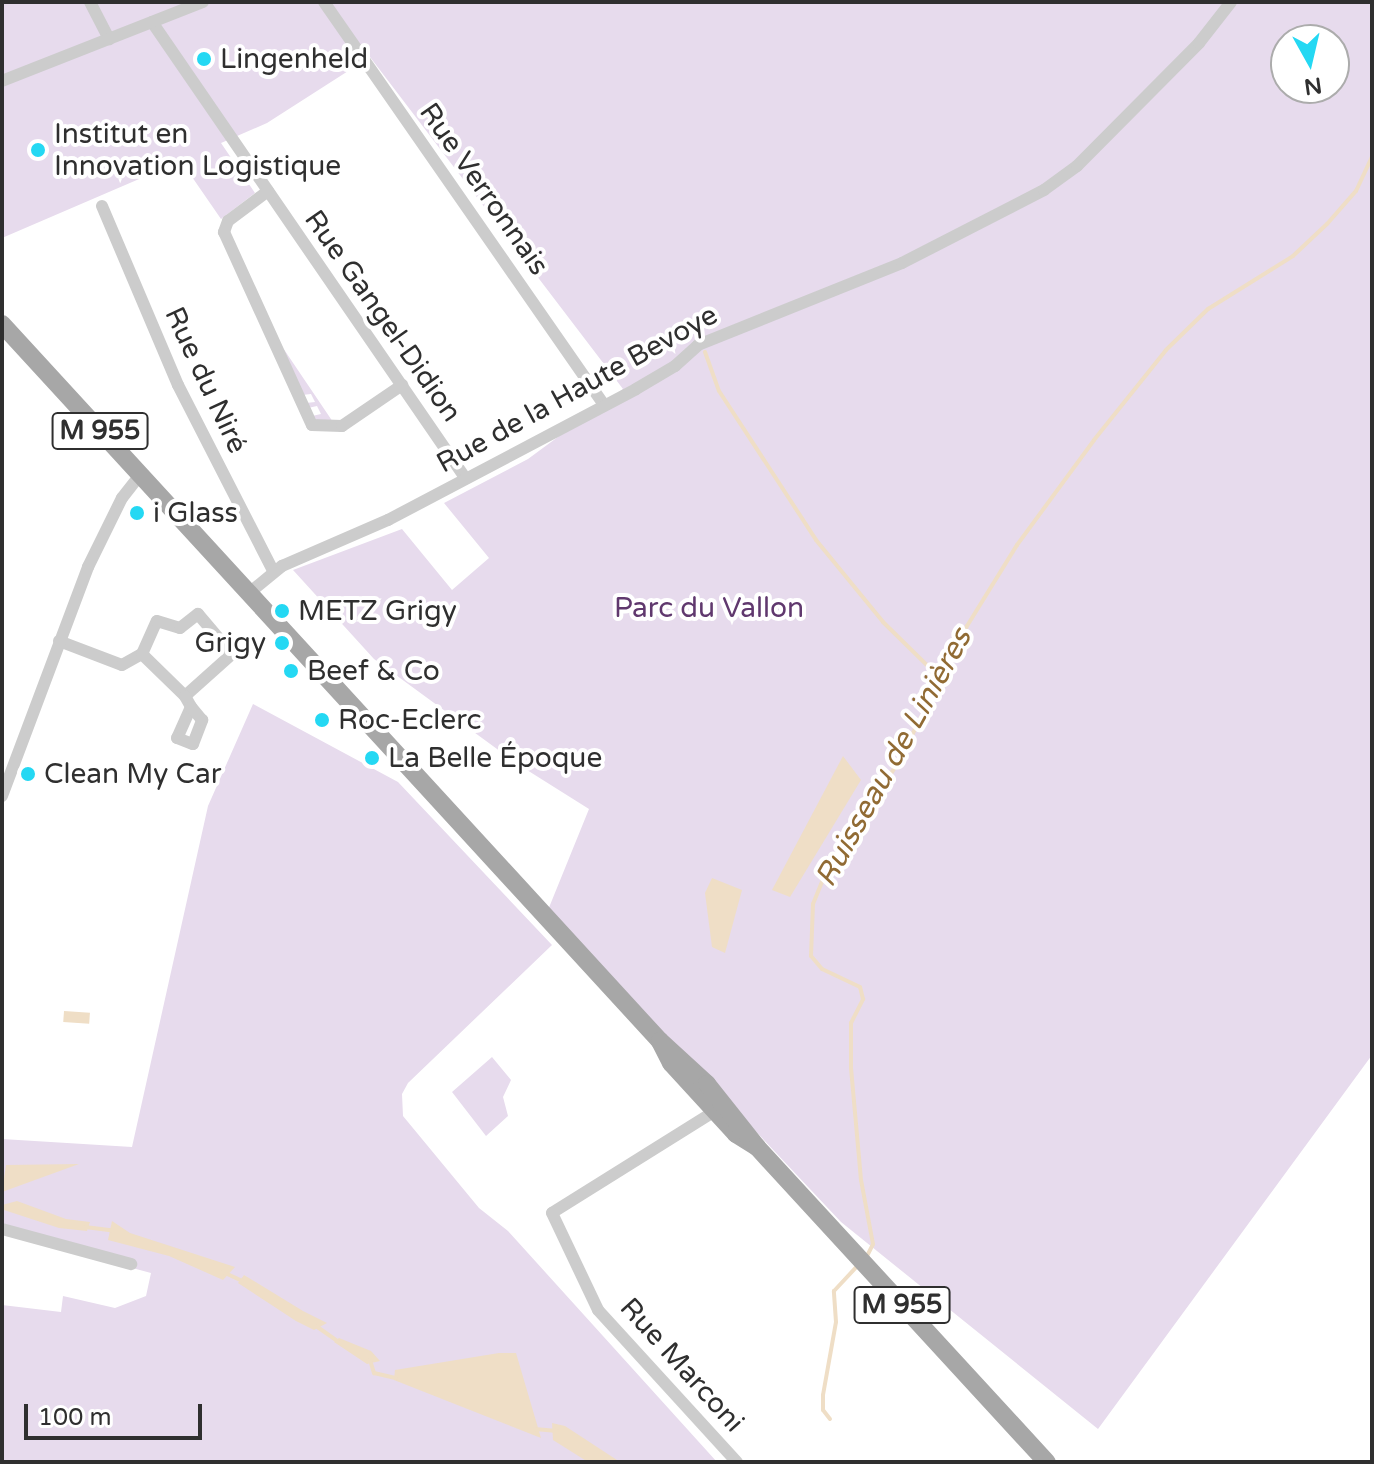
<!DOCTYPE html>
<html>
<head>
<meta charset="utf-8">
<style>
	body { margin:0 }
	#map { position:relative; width:1374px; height:1464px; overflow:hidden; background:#fff; font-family:"Varela Round",sans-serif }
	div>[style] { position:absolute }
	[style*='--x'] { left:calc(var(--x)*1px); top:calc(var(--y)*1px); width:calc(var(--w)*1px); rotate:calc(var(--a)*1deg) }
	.green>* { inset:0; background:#e7dbed }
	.water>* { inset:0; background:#efdec6; transform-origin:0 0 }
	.stream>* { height:4px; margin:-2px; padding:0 2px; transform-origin:2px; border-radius:2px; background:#efdec6 }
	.minor>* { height:12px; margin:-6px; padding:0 6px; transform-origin:6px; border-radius:6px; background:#ccc }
	.primary>* { height:18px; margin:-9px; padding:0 9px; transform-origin:9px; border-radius:9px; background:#a7a7a7 }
	.dots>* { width:22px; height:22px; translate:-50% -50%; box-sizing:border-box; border:4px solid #fff; border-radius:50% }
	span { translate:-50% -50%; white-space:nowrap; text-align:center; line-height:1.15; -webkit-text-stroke:8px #fff; paint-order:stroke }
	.shield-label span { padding:2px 6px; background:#fff; border:2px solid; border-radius:6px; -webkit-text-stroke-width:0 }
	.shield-label { font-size:26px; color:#2f2f2f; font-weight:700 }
	.poi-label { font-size:28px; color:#2f2f2f }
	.left { translate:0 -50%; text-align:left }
	.right { translate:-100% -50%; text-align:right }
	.street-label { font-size:28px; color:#2f2f2f }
	.park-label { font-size:28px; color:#60386e }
	.water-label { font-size:30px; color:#916b34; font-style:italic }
	.frame { position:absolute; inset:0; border:4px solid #2f2f2f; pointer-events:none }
	.north { position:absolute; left:1270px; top:24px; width:80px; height:80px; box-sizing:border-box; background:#fff; border:2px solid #acacac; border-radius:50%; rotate:172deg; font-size:22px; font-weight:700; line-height:32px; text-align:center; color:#2f2f2f }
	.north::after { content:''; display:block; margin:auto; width:28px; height:36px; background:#24d8f3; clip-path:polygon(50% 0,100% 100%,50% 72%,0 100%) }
	.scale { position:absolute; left:24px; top:1404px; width:178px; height:36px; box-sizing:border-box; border:4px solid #2f2f2f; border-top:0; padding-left:10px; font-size:24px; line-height:28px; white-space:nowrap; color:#2f2f2f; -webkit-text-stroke:6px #fff; paint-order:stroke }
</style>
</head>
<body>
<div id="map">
	<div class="green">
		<div style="clip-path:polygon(evenodd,2px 2px,1372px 2px,1372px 1055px,1098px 1429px,841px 1222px,548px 910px,589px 809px,519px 765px,374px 659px,293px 570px,402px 529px,452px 590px,489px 558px,444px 503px,528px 459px,623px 389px,370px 57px,267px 123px,221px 143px,255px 193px,221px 219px,181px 161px,2px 238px,2px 2px,1286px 40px,1334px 40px,1334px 88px,1286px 88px,1286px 40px)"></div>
		<div style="clip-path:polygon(283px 348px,335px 425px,322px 424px,312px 416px,321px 414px,317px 406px,308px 408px,306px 403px,315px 402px,311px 394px,302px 395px)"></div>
		<div style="clip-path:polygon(253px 704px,398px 782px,552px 945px,408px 1083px,402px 1094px,403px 1116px,479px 1208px,508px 1231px,717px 1462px,2px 1462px,2px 1305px,61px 1312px,63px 1296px,115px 1308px,146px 1296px,151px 1273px,2px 1233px,2px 1139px,132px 1147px,208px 806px)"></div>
		<div style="clip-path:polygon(492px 1057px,511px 1080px,503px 1097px,508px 1116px,486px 1136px,452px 1092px)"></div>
	</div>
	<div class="water">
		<div style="clip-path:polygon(843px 756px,861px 780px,790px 897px,772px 890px)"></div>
		<div style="clip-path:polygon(712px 878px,742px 890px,725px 953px,712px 947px,705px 893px)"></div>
		<div style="left:64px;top:1011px;width:26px;height:11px;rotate:4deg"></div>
		<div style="clip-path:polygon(79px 1164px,2px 1192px,6px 1165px)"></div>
		<div style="clip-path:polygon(17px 1201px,66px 1219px,90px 1222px,87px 1231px,59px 1228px,4px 1210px,2px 1205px)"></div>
		<div style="clip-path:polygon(112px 1221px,130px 1233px,235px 1267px,223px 1280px,169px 1256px,108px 1240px)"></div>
		<div style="clip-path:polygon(244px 1275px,303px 1311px,327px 1323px,314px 1330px,296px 1321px,238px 1283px)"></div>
		<div style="clip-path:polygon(339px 1338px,371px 1351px,380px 1361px,367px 1364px,334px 1342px)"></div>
		<div style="clip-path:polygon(499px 1353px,516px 1353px,541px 1438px,394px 1380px,395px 1370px)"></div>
		<div style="clip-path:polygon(552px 1423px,565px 1426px,620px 1462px,588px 1462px,553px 1440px)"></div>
	</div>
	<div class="stream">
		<div style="--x:705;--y:352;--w:41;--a:70.3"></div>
		<div style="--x:719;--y:391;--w:178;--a:56.9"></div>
		<div style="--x:816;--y:540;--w:106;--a:50.7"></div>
		<div style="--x:883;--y:622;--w:78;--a:44.5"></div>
		<div style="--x:85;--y:1227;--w:26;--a:7"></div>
		<div style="--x:867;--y:1256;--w:13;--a:-63"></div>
		<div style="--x:873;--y:1244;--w:65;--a:-100.6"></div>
		<div style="--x:861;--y:1180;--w:112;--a:-95.1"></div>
		<div style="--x:851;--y:1068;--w:45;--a:-90"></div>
		<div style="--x:851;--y:1023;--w:27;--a:-63"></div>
		<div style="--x:863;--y:999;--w:12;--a:-104"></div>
		<div style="--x:860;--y:987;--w:42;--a:-154.7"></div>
		<div style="--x:822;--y:969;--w:17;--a:-130"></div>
		<div style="--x:811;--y:956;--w:52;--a:-87.8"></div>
		<div style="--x:813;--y:904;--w:27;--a:-68"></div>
		<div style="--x:823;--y:879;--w:140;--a:-57.2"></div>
		<div style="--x:899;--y:761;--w:151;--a:-63.3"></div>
		<div style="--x:967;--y:626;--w:95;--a:-58.3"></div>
		<div style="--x:1017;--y:545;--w:130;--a:-53.7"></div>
		<div style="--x:1094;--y:440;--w:115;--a:-51.3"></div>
		<div style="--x:1166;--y:350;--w:59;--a:-44.3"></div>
		<div style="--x:1208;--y:309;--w:100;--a:-31.9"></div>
		<div style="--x:1293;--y:256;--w:47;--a:-43.3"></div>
		<div style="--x:1327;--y:224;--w:44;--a:-48.7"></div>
		<div style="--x:1356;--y:191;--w:38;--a:-65"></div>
		<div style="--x:223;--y:1272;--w:23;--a:25"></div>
		<div style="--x:316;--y:1326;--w:28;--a:35"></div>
		<div style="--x:370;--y:1360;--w:14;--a:73"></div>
		<div style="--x:374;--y:1373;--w:22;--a:13"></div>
		<div style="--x:830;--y:1419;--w:11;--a:-128"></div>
		<div style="--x:823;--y:1410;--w:15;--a:-90"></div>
		<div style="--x:823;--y:1395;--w:74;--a:-79.9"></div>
		<div style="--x:836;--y:1322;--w:31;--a:-94"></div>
		<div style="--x:834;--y:1291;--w:35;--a:-47"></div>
		<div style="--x:535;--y:1429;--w:22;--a:5"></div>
	</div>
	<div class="minor">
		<div style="--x:90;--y:2;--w:42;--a:62.8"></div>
		<div style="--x:324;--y:2;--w:491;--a:55.2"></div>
		<div style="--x:152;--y:22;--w:554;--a:55.51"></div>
		<div style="--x:2;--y:81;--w:216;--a:-21.5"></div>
		<div style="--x:268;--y:191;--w:50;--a:143.1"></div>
		<div style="--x:228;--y:221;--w:12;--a:110"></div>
		<div style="--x:224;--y:232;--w:212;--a:65.5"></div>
		<div style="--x:312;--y:425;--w:30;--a:2"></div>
		<div style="--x:342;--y:426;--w:73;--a:-34.3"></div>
		<div style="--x:102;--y:206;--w:194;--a:67"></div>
		<div style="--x:178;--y:385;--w:209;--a:62.9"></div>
		<div style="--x:249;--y:593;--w:43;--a:-39.3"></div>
		<div style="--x:282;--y:566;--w:116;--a:-23.5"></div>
		<div style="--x:388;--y:520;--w:280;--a:-27.8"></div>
		<div style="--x:636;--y:389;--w:45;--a:-30.5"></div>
		<div style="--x:675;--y:366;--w:31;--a:-42"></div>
		<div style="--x:698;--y:345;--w:220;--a:-21.9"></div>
		<div style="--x:902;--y:263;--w:160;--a:-27.2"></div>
		<div style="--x:1044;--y:190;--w:41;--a:-36"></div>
		<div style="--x:1077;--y:166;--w:173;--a:-45.2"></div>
		<div style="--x:1199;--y:43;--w:52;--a:-52"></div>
		<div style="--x:59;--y:641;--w:67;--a:20.9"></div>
		<div style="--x:122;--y:665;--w:23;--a:-29"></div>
		<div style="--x:142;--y:654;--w:36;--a:-66"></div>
		<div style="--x:157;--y:621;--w:24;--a:17"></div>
		<div style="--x:180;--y:628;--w:23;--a:-38"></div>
		<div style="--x:198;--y:614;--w:52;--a:49.6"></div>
		<div style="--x:232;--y:654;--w:63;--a:138.2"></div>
		<div style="--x:185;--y:696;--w:60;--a:-135.7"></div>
		<div style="--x:185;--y:696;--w:13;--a:61"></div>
		<div style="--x:191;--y:707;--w:34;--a:114"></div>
		<div style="--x:177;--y:738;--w:17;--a:21"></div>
		<div style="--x:193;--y:744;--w:26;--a:-69"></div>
		<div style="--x:202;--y:720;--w:17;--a:-130"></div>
		<div style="--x:2;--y:796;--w:245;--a:-69.4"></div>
		<div style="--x:88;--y:567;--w:77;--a:-63.8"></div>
		<div style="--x:122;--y:498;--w:31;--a:-52"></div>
		<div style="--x:715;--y:1111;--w:192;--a:148"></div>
		<div style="--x:552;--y:1213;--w:107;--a:64.6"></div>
		<div style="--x:598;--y:1310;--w:206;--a:47.6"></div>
		<div style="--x:2;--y:1229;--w:134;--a:15.2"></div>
	</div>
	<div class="primary">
		<div style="--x:2;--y:324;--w:973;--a:47.46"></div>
		<div style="--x:757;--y:1147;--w:25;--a:-148"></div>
		<div style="--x:736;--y:1134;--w:96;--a:-132.5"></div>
		<div style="--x:671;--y:1063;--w:25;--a:-117"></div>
		<div style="--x:660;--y:1041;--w:64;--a:42.5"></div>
		<div style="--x:707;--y:1084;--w:80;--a:51.6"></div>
		<div style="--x:757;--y:1147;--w:428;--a:47.4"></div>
	</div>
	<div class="dots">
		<div style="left:204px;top:59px;background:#24d8f3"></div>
		<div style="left:38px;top:150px;background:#24d8f3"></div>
		<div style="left:137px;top:513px;background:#24d8f3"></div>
		<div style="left:282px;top:611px;background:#24d8f3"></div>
		<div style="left:282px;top:643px;background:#24d8f3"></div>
		<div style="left:291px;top:671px;background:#24d8f3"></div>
		<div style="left:322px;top:720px;background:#24d8f3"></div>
		<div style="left:372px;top:758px;background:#24d8f3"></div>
		<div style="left:28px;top:774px;background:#24d8f3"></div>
	</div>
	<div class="shield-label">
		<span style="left:100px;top:431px">M 955</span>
		<span style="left:902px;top:1305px">M 955</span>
	</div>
	<div class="poi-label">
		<span class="left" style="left:220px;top:59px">Lingenheld</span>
		<span class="left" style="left:54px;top:150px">Institut en<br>Innovation Logistique</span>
		<span class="left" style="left:153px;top:513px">i Glass</span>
		<span class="left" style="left:298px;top:611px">METZ Grigy</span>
		<span class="right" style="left:266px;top:643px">Grigy</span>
		<span class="left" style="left:307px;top:671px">Beef &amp; Co</span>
		<span class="left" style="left:338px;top:720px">Roc-Eclerc</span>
		<span class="left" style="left:388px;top:758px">La Belle Époque</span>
		<span class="left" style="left:44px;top:774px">Clean My Car</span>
	</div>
	<div class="street-label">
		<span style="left:484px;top:189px;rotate:55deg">Rue Verronnais</span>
		<span style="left:383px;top:316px;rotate:55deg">Rue Gangel-Didion</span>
		<span style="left:206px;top:380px;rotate:65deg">Rue du Niré</span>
		<span style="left:577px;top:389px;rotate:-29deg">Rue de la Haute Bevoye</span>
		<span style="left:682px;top:1365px;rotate:48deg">Rue Marconi</span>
	</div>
	<div class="park-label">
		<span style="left:709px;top:608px">Parc du Vallon</span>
	</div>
	<div class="water-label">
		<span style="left:894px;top:758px;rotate:-61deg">Ruisseau de Linières</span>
	</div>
	<div class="frame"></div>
	<div class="north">N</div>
	<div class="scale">100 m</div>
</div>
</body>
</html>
